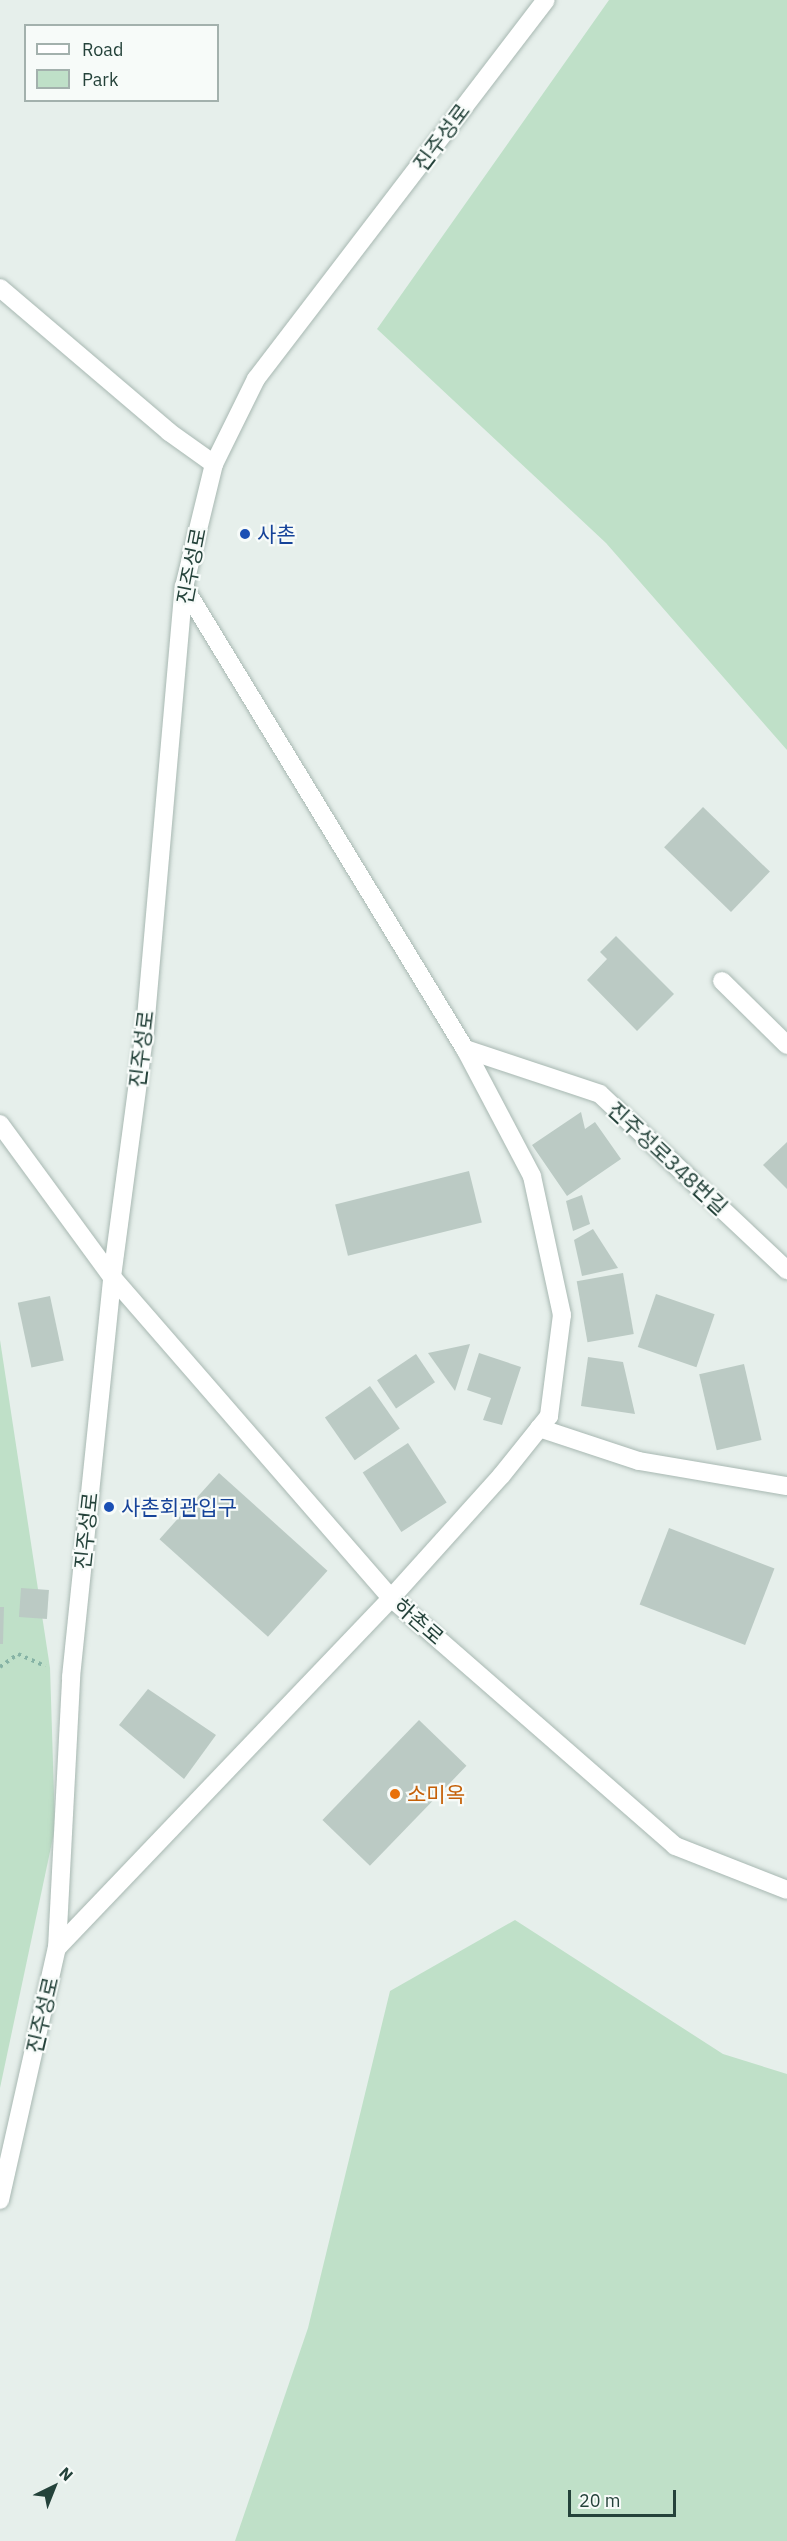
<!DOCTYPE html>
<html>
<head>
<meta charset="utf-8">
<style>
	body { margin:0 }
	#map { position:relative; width:787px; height:2541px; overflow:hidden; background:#e6efeb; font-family:"IBM Plex Sans","Noto Sans KR",sans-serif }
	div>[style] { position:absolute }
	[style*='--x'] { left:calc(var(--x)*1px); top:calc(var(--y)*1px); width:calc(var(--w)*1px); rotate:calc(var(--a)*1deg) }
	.green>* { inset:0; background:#bfe0c8 }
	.building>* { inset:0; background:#bbcac4; transform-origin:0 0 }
	.path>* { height:4px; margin-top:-2px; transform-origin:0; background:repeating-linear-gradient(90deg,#86b3a5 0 3px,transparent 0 7.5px) }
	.roads { filter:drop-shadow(0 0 2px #a8b8b2) drop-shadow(0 0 2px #a8b8b2) }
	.minor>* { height:18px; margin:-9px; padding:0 9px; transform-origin:9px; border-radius:9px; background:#fff }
	.tertiary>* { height:18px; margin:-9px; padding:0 9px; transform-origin:9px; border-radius:9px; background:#fff }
	.secondary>* { height:18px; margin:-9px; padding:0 9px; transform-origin:9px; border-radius:9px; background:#fff }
	.dots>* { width:16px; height:16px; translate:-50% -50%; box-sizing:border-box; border:3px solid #f7fbf9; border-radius:50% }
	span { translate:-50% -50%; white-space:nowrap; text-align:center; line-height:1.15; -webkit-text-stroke:4.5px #f7fbf9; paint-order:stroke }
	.street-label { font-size:21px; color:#24423a }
	.transit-label { font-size:21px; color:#164399 }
	.left { translate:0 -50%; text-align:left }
	.food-label { font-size:21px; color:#c56008 }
	.legend { position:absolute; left:24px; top:24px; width:195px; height:78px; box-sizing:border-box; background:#f7fbf9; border:2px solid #a3b1ad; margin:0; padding:8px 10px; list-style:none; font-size:18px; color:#24423a }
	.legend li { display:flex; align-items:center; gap:12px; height:30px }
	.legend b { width:30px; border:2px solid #a3b1ad }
	.north { position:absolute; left:24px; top:2457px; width:60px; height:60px; -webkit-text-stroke:4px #f7fbf9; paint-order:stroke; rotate:43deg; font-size:16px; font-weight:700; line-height:24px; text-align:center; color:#24423a }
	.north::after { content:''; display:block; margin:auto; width:21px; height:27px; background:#24423a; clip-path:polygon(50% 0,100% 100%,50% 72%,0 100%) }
	.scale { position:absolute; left:568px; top:2490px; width:108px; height:27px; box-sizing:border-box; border:3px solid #24423a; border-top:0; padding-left:8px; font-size:18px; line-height:21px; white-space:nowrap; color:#24423a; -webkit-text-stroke:4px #f7fbf9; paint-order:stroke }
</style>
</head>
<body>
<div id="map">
	<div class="green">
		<div style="clip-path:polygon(609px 0,787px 0,787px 750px,606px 543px,377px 329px)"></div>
		<div style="clip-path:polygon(0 1340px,50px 1668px,55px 1828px,0 2088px)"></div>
		<div style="clip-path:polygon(515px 1920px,723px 2054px,787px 2074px,787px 2541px,235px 2541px,308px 2328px,390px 1991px)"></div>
	</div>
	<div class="building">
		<div style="left:703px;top:807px;width:93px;height:56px;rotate:44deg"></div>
		<div style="clip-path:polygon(616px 936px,674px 994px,637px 1031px,587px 980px,607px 959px,600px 952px)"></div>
		<div style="clip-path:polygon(581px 1112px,585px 1129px,595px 1122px,621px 1159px,567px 1196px,532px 1145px)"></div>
		<div style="clip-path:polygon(787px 1142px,787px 1189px,763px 1165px)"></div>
		<div style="left:469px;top:1171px;width:53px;height:138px;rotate:76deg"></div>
		<div style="clip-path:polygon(582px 1195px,590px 1224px,573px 1231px,566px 1201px)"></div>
		<div style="clip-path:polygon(593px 1229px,618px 1268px,582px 1276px,574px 1240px)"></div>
		<div style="left:623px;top:1273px;width:62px;height:47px;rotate:80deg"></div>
		<div style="left:656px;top:1294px;width:62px;height:56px;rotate:19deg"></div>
		<div style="left:50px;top:1296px;width:66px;height:33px;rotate:78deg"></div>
		<div style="clip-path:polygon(470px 1344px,455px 1391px,428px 1353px)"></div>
		<div style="clip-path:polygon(479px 1353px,521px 1367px,502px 1425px,483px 1420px,491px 1398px,467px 1390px)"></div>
		<div style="left:416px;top:1354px;width:34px;height:47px;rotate:56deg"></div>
		<div style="clip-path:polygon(588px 1357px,623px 1362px,635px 1414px,581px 1406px)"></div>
		<div style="left:744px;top:1364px;width:78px;height:46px;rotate:77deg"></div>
		<div style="left:370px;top:1386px;width:52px;height:55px;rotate:55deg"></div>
		<div style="left:408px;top:1443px;width:71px;height:54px;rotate:57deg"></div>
		<div style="left:219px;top:1473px;width:146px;height:89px;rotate:42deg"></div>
		<div style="left:669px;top:1528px;width:113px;height:82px;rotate:21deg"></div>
		<div style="left:21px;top:1588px;width:28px;height:29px;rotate:4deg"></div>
		<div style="clip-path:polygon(0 1607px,4px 1607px,3px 1644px,0 1644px)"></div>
		<div style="clip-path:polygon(148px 1689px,216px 1735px,184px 1779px,119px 1725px)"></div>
		<div style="left:419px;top:1720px;width:66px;height:139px;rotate:44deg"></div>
	</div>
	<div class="path">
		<div style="--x:0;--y:1667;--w:22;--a:-36"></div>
		<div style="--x:18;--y:1654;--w:30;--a:24"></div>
	</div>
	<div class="roads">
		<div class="minor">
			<div style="--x:0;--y:288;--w:222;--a:40.4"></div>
			<div style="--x:169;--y:432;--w:55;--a:35.4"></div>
			<div style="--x:722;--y:981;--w:91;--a:44.6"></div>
			<div style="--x:465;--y:1049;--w:142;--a:18.4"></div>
			<div style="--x:600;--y:1094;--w:257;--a:43.3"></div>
			<div style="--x:539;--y:1428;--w:105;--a:18.3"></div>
			<div style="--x:639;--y:1461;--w:150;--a:9.6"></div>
			<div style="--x:57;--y:1948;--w:484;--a:-46.3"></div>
			<div style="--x:391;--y:1598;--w:164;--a:-48"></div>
			<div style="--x:501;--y:1476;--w:77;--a:-51.3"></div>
			<div style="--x:549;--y:1416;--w:102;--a:-82.7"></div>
			<div style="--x:562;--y:1315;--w:142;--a:-102.2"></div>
			<div style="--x:532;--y:1176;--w:144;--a:-117.8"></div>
			<div style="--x:465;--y:1049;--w:541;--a:-121.31"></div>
		</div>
		<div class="tertiary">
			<div style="--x:0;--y:1124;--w:190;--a:53.8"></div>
			<div style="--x:112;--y:1277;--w:425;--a:49"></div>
			<div style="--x:391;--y:1598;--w:377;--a:41.1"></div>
			<div style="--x:675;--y:1846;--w:120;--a:21.4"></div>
		</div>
		<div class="secondary">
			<div style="--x:0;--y:2200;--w:258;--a:-77.3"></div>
			<div style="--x:57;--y:1948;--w:271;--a:-87"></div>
			<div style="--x:71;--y:1677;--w:402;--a:-84.1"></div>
			<div style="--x:112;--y:1277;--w:250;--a:-82.4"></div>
			<div style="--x:145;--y:1029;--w:444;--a:-85"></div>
			<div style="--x:184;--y:587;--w:127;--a:-76.3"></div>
			<div style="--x:214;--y:464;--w:95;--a:-63.7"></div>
			<div style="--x:256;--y:379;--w:477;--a:-52.6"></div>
		</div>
	</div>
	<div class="dots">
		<div style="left:245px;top:534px;background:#1a4fb4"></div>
		<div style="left:109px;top:1507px;background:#1a4fb4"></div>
		<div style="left:395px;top:1794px;background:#e8710a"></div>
	</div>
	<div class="street-label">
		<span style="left:441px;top:137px;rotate:-53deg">진주성로</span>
		<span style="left:191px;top:566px;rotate:-79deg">진주성로</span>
		<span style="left:141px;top:1049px;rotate:-83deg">진주성로</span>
		<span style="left:668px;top:1158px;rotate:43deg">진주성로348번길</span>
		<span style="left:86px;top:1531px;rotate:-84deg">진주성로</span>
		<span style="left:419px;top:1621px;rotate:41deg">하촌로</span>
		<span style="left:42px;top:2015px;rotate:-77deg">진주성로</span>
	</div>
	<div class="transit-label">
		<span class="left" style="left:257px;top:534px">사촌</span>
		<span class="left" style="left:121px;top:1507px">사촌회관입구</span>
	</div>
	<div class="food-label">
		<span class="left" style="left:407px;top:1794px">소미옥</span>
	</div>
	<ul class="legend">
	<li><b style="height:8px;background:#fff"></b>Road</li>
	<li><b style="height:16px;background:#bfe0c8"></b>Park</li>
	</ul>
	<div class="north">N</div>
	<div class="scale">20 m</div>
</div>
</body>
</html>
